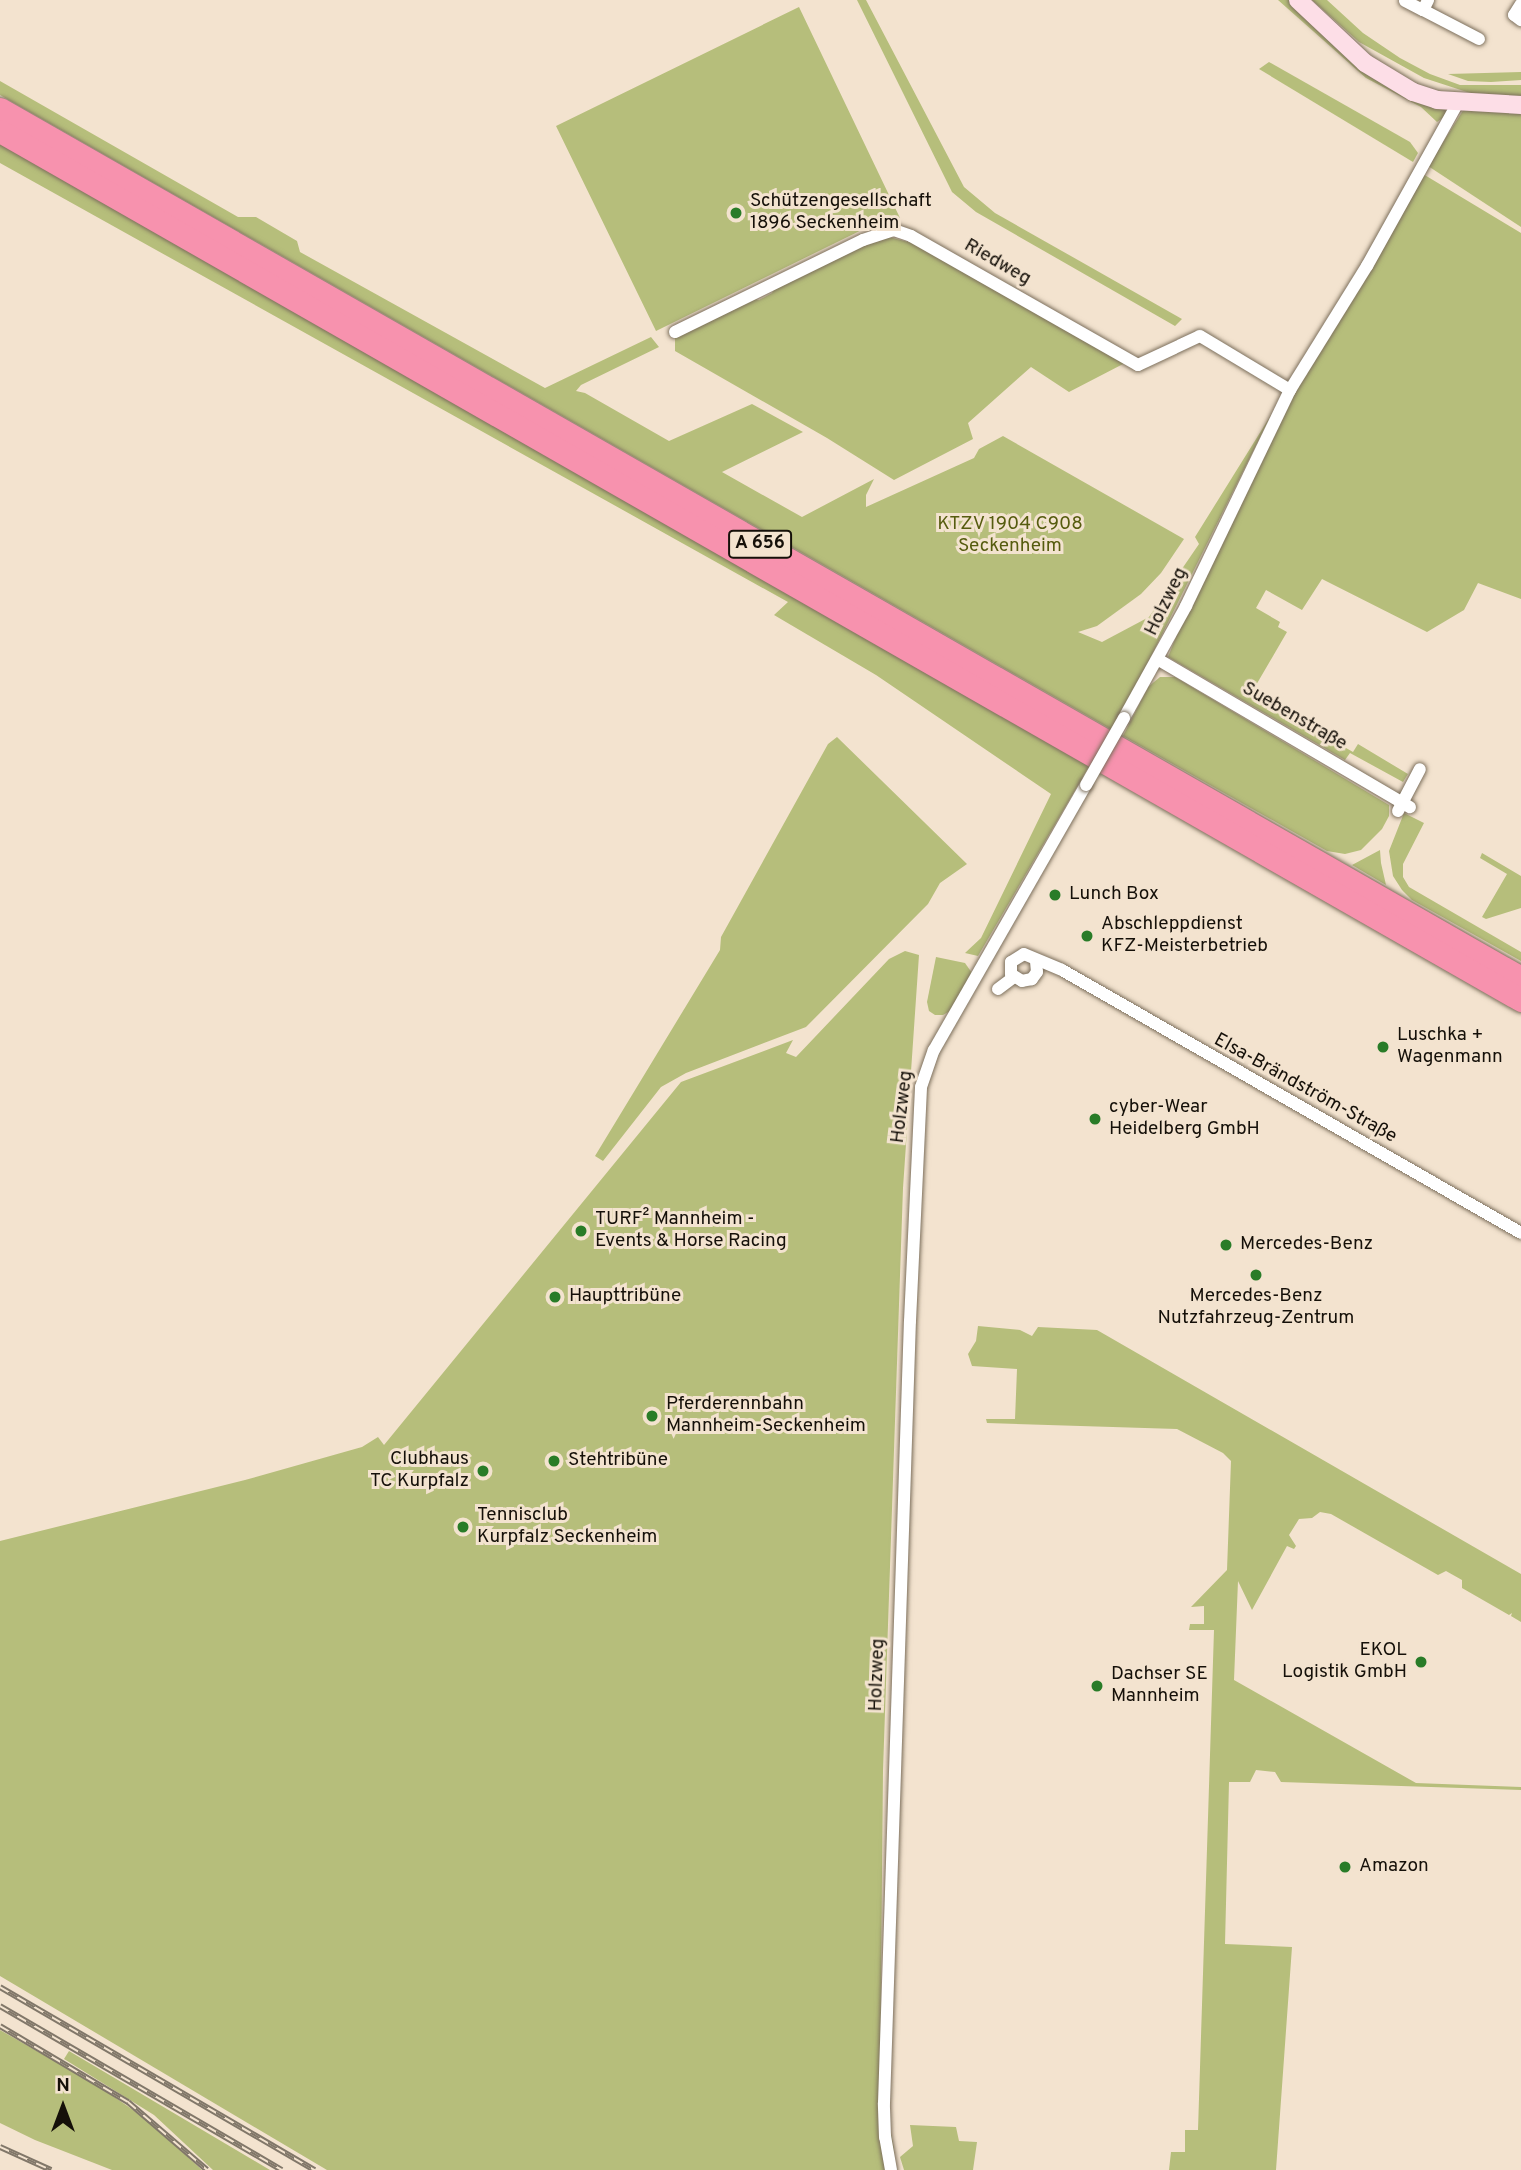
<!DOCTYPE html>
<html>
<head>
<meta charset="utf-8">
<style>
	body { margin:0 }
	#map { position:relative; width:1521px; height:2170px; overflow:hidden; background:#f3e3cf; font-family:Overpass,sans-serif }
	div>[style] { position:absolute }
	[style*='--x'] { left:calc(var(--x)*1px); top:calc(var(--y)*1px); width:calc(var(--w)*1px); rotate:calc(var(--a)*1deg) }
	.green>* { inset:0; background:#b6be7b }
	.roads { filter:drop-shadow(0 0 2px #7c6f5c) drop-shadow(0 0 2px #7c6f5c) }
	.minor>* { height:12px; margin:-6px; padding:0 6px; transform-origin:6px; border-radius:6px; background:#fff }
	.secondary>* { height:18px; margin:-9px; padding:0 9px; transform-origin:9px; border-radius:9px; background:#fddee7 }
	.motorway>* { height:23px; margin:-11.5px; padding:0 11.5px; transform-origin:11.5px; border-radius:11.5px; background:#f792ae }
	.rail>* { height:6px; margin-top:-3px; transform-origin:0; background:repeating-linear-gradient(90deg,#f3e3cf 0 10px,#817769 0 20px); box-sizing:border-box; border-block:2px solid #817769 }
	.bridges { filter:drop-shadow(0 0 2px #7c6f5c) drop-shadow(0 0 2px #7c6f5c) }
	.minor-bridge>* { height:12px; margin:-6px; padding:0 6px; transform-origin:6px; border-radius:6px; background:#fff }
	.dots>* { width:19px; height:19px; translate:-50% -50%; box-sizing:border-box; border:4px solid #f3e3cf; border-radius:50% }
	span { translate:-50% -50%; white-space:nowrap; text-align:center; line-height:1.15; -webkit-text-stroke:6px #f3e3cf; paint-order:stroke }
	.shield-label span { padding:2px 5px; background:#f3e3cf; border:2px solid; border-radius:5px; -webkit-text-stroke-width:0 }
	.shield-label { font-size:18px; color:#151009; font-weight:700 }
	.poi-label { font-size:19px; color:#151009 }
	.left { translate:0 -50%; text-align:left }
	.right { translate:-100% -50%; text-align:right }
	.street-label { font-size:19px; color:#151009 }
	.park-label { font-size:19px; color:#565c0f }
	.north { position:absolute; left:28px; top:2072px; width:70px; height:70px; -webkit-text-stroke:5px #f3e3cf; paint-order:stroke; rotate:0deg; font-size:19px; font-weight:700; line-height:28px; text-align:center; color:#151009 }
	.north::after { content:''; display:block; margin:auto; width:24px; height:32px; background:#151009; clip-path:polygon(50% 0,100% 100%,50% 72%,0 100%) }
</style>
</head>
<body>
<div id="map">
	<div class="green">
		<div style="clip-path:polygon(857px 0,866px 0,964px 187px,995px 213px,1182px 319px,1175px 326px,976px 212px,952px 192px)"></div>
		<div style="clip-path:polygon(1278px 0,1292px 0,1333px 39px,1442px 103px,1447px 115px,1437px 122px,1421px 107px,1366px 78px)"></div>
		<div style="clip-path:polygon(1312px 0,1327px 0,1363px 33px,1400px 58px,1430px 74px,1460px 85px,1521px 85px,1521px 96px,1470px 93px,1424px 78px,1359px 42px)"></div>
		<div style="clip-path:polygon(799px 7px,900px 218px,879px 227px,876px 223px,656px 331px,556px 126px)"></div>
		<div style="clip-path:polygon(1269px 62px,1410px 142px,1418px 153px,1413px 162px,1259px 69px)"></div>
		<div style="clip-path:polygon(1521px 72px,1521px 80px,1491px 82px,1468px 81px,1448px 74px)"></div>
		<div style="clip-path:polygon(0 81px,238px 217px,256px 217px,297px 241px,300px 252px,545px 388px,651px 337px,659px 347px,581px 385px,576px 391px,585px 393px,669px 441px,752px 404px,803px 432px,722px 472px,802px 517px,874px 479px,866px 495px,866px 507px,974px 458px,979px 449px,1003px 436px,1184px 539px,1161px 573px,1141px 594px,1097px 626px,1078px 632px,1102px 642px,1149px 617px,1199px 544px,1195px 537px,1271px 415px,1114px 731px,0 95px)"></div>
		<div style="clip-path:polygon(1464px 109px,1519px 112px,1521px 115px,1521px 227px,1428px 166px)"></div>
		<div style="clip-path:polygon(0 143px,1091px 763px,978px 956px,965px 953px,981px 938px,1051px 794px,876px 675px,774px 615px,788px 602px,0 163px)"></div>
		<div style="clip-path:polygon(1423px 174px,1521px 233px,1521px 599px,1478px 583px,1464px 610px,1427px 632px,1322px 579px,1302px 610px,1266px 590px,1256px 608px,1280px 622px,1278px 627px,1287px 632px,1252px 692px,1249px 692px,1353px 752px,1358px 744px,1408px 774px,1403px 782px,1350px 753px,1345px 760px,1168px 657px,1186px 612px,1293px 390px)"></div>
		<div style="clip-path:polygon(889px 237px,916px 244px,1125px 363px,1069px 392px,1031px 367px,968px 423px,973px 439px,894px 480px,827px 438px,675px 351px,675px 336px,753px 299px,759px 300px,772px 293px,776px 286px,868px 243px)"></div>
		<div style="clip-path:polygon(1160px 677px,1175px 677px,1389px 805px,1389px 816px,1382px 829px,1361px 850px,1345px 854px,1327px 851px,1123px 736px,1148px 687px)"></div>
		<div style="clip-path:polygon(837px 737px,967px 864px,940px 883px,928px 904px,806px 1027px,686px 1073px,661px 1087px,603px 1161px,595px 1156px,720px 950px,721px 937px,828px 744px)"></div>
		<div style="clip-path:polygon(1404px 813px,1424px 823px,1403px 864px,1403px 877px,1409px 887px,1521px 952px,1521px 961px,1412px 900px,1402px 890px,1393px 876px,1389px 851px)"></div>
		<div style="clip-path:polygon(1380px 850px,1381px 863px,1386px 885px,1352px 865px)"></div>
		<div style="clip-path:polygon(1482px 853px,1521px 876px,1521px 908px,1486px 919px,1482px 917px,1507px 874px,1480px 858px)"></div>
		<div style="clip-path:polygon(905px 951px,919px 955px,903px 1188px,883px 1771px,880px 2081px,894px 2148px,895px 2170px,327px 2170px,0 1976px,0 1541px,245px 1480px,362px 1447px,378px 1437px,384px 1445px,681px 1082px,793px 1040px,786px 1053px,796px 1057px,889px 959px)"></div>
		<div style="clip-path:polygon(936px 957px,965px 963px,972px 973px,950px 1011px,943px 1015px,935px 1015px,929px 1011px,927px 1002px)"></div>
		<div style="clip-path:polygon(978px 1326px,1020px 1330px,1032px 1336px,1038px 1327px,1097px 1330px,1521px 1574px,1521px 1622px,1511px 1616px,1512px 1613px,1509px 1615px,1462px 1588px,1462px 1580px,1446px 1571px,1438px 1575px,1331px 1514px,1320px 1512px,1312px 1518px,1299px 1519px,1289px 1535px,1296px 1546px,1294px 1549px,1287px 1546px,1252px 1610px,1238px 1581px,1234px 1680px,1416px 1783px,1521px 1787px,1521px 1790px,1281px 1782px,1275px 1772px,1256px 1770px,1250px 1782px,1229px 1782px,1225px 1944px,1292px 1947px,1276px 2170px,1169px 2170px,1171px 2152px,1185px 2152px,1185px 2130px,1198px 2130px,1214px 1630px,1189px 1630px,1190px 1624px,1204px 1624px,1204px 1606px,1191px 1607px,1227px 1570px,1231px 1461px,1223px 1453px,1177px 1429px,987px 1423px,986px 1419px,1015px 1419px,1017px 1369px,972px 1366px,968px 1354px,976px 1341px)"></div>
		<div style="clip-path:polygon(0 2030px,100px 2087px,149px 2121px,202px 2170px,112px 2170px,35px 2140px,0 2123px)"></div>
		<div style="clip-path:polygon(69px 2051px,270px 2170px,213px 2170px,154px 2115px,64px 2059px)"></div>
		<div style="clip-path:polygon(910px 2125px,956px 2127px,959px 2141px,977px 2142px,973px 2170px,904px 2170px,900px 2157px,913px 2146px)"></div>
	</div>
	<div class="roads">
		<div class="minor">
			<div style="--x:1405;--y:1;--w:20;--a:27"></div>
			<div style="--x:1423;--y:10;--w:11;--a:-63"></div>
			<div style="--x:1521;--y:4;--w:13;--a:122"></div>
			<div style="--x:1514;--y:15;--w:9;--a:36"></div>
			<div style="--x:1423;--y:10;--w:63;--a:27.4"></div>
			<div style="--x:675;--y:332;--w:209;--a:-26.1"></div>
			<div style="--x:863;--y:240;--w:33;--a:-18"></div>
			<div style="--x:894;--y:230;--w:18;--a:19"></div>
			<div style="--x:911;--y:236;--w:261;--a:29.6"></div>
			<div style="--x:1138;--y:365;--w:68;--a:-25.1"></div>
			<div style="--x:1200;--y:336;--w:105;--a:31"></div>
			<div style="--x:1159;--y:660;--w:291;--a:30.4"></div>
			<div style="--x:1124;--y:718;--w:128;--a:-61"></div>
			<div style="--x:1186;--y:606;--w:240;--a:-64.3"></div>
			<div style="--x:1290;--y:390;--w:146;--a:-58.2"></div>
			<div style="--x:1367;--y:266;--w:189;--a:-60.9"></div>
			<div style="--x:1398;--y:811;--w:47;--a:-62.4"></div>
			<div style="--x:1036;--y:961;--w:11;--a:85"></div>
			<div style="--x:1037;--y:972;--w:9;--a:126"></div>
			<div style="--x:1032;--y:979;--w:10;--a:169"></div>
			<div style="--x:1022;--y:981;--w:13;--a:-148"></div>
			<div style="--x:1011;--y:974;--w:12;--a:-90"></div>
			<div style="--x:1011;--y:962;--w:15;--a:-32"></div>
			<div style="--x:1024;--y:954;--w:41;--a:22.8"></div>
			<div style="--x:1062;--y:970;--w:529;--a:29.81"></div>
			<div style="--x:998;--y:989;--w:20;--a:-37"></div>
			<div style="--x:891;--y:2170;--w:34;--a:-100"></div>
			<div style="--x:885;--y:2137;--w:34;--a:-92"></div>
			<div style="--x:884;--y:2103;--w:782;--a:-88.1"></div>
			<div style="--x:910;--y:1321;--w:234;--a:-87.3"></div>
			<div style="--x:921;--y:1087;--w:39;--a:-71"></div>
			<div style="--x:934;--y:1050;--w:305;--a:-60.2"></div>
		</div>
		<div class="secondary">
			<div style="--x:1298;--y:0;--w:92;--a:43.2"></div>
			<div style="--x:1365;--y:63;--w:56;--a:31.1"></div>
			<div style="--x:1413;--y:92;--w:25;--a:18"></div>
			<div style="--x:1437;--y:100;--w:84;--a:3.4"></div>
		</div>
		<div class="motorway">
			<div style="--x:0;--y:109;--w:1752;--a:29.74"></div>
			<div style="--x:0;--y:131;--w:1752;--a:29.74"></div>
		</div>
	</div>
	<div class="rail">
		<div style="--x:0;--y:1987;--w:364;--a:30.2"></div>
		<div style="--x:0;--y:2006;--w:326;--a:30.2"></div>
		<div style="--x:0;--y:2026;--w:149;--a:30.7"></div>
		<div style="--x:128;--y:2102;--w:104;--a:40.7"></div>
		<div style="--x:0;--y:2147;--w:56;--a:24.3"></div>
	</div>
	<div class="bridges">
		<div class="minor-bridge">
			<div style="--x:1086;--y:785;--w:77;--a:-60.4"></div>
		</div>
	</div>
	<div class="dots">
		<div style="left:736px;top:213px;background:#297c28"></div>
		<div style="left:1055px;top:895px;background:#297c28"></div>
		<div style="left:1087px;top:936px;background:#297c28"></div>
		<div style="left:1383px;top:1047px;background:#297c28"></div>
		<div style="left:1095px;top:1119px;background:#297c28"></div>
		<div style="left:581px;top:1231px;background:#297c28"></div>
		<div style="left:1226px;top:1245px;background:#297c28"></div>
		<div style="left:1256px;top:1275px;background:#297c28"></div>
		<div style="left:555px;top:1297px;background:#297c28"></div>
		<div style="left:652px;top:1416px;background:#297c28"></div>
		<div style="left:554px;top:1461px;background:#297c28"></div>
		<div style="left:483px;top:1471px;background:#297c28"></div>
		<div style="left:463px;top:1527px;background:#297c28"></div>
		<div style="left:1421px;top:1662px;background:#297c28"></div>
		<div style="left:1097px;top:1686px;background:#297c28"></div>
		<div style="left:1345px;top:1867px;background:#297c28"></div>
	</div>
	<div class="shield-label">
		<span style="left:760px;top:544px">A 656</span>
	</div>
	<div class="poi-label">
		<span class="left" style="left:750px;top:213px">Schützengesellschaft<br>1896 Seckenheim</span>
		<span class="left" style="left:1069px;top:895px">Lunch Box</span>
		<span class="left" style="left:1101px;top:936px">Abschleppdienst<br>KFZ-Meisterbetrieb</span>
		<span class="left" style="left:1397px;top:1047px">Luschka +<br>Wagenmann</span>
		<span class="left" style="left:1109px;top:1119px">cyber-Wear<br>Heidelberg GmbH</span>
		<span class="left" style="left:595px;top:1231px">TURF² Mannheim -<br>Events &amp; Horse Racing</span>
		<span class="left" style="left:1240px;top:1245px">Mercedes-Benz</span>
		<span class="left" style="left:569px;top:1297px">Haupttribüne</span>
		<span style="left:1256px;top:1308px">Mercedes-Benz<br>Nutzfahrzeug-Zentrum</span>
		<span class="left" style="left:666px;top:1416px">Pferderennbahn<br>Mannheim-Seckenheim</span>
		<span class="right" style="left:469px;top:1471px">Clubhaus<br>TC Kurpfalz</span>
		<span class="left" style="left:568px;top:1461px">Stehtribüne</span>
		<span class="left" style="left:477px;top:1527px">Tennisclub<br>Kurpfalz Seckenheim</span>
		<span class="right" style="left:1407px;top:1662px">EKOL<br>Logistik GmbH</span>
		<span class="left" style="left:1111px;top:1686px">Dachser SE<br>Mannheim</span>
		<span class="left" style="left:1359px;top:1867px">Amazon</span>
	</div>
	<div class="street-label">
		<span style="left:997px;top:263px;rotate:30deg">Riedweg</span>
		<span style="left:1167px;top:602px;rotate:-64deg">Holzweg</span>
		<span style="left:1294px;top:717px;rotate:30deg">Suebenstraße</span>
		<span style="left:1305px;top:1089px;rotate:29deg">Elsa-Brändström-Straße</span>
		<span style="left:903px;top:1107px;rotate:-83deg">Holzweg</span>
		<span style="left:878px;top:1675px;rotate:-88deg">Holzweg</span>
	</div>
	<div class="park-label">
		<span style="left:1010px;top:536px">KTZV 1904 C908<br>Seckenheim</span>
	</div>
	<div class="north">N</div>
</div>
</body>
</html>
